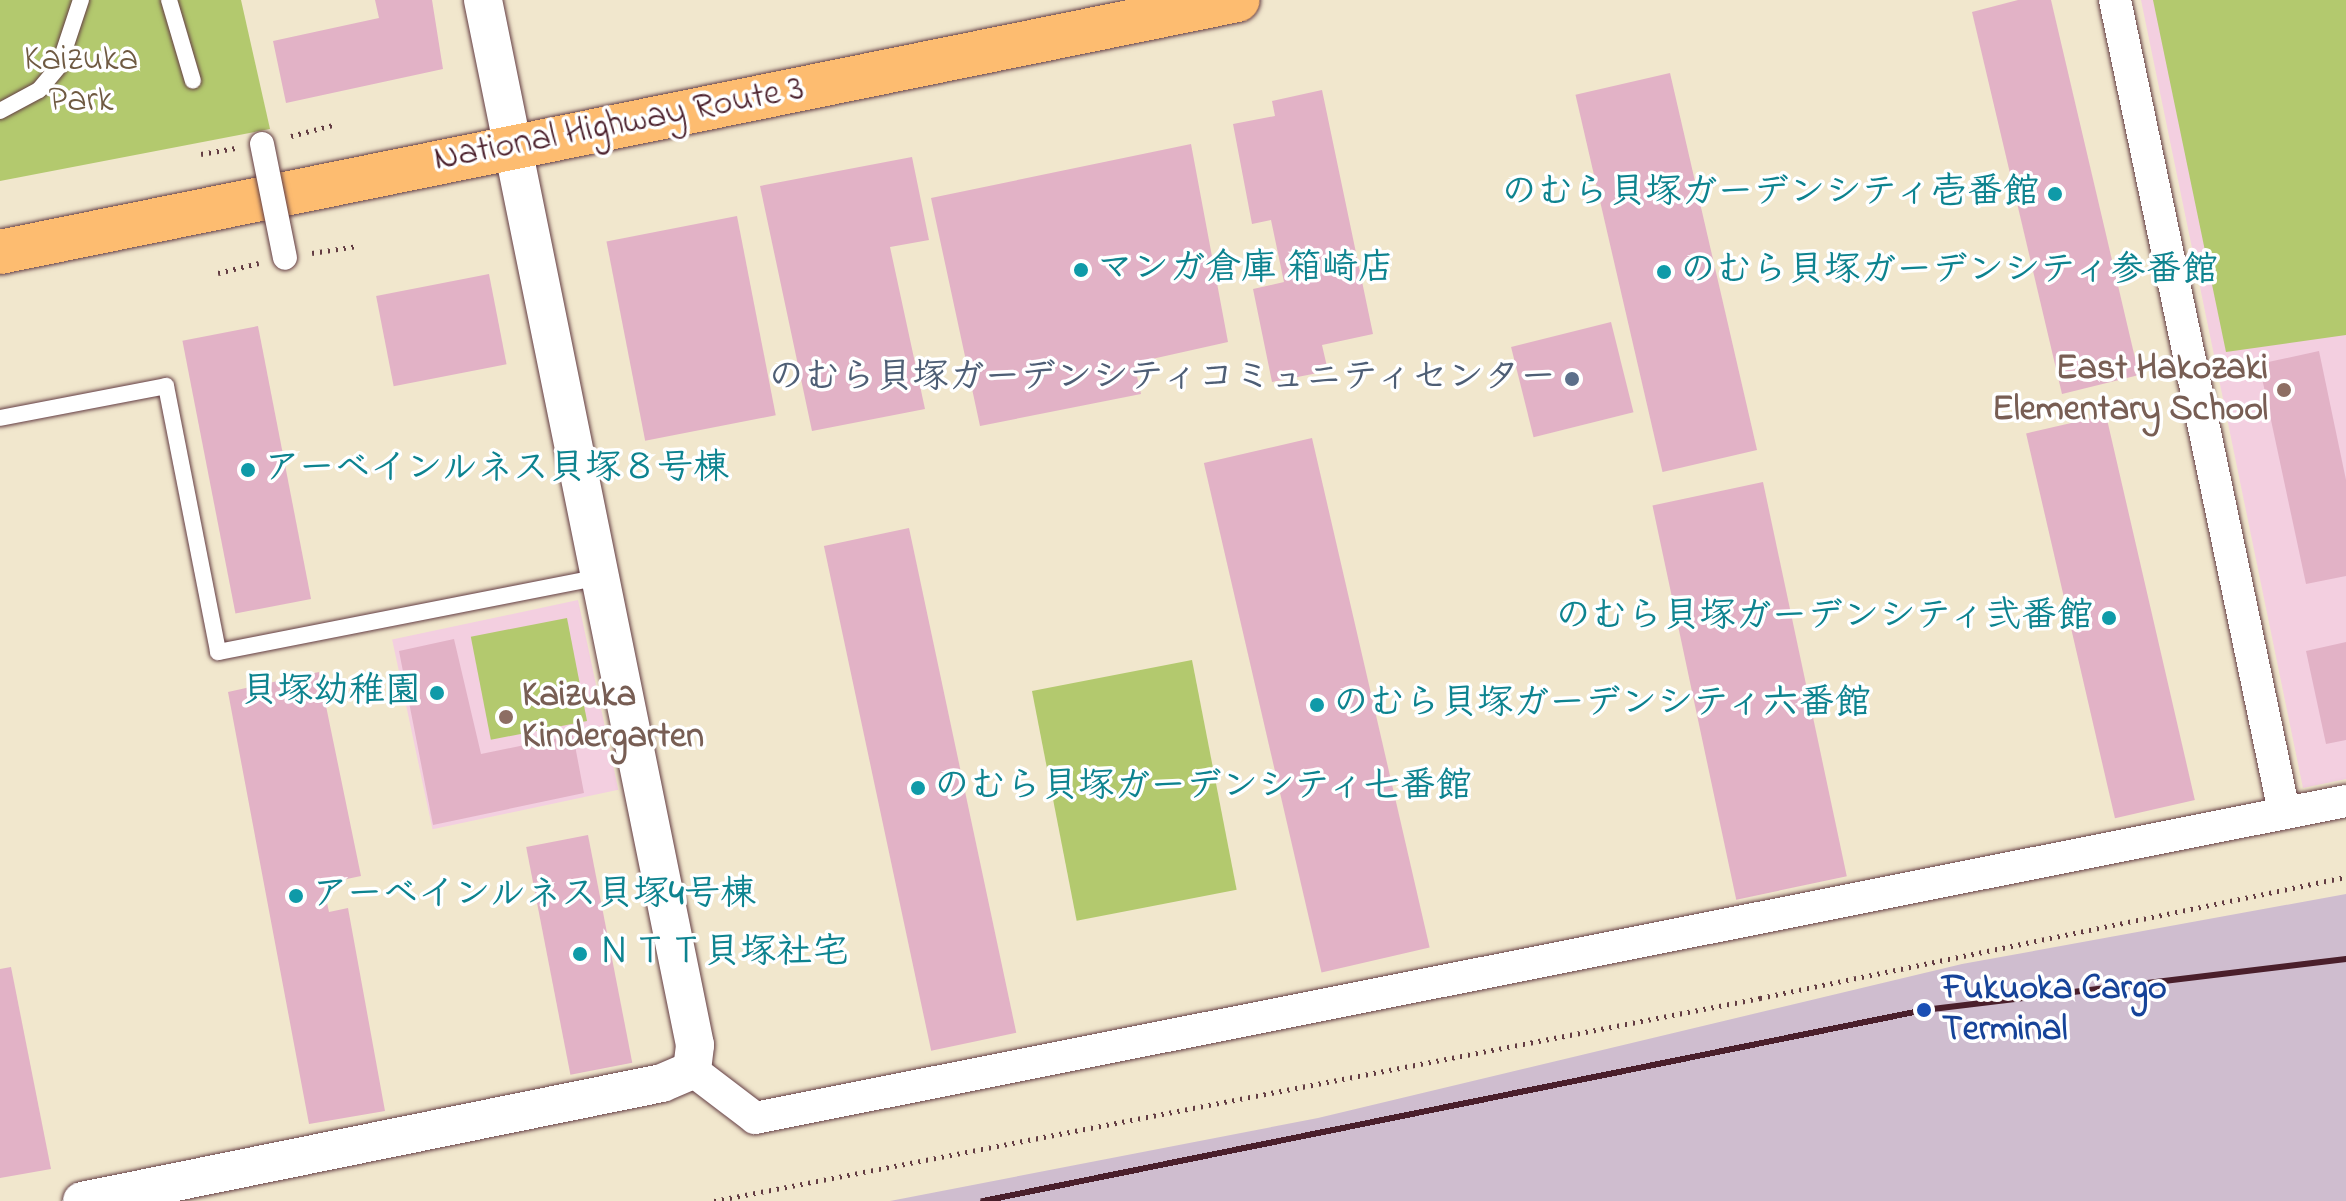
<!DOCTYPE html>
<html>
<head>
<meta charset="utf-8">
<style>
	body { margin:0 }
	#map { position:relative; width:2346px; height:1201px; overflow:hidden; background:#f1e7cd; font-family:"Indie Flower","Klee One",sans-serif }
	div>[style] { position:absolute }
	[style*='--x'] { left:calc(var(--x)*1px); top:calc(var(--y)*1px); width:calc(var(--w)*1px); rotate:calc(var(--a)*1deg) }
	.built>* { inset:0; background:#f3cfe0; transform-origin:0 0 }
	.industrial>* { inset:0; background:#cfbdcf }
	.green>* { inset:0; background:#b3c96e; transform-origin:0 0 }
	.building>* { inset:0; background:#e2b2c6; transform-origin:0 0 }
	.path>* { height:5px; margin-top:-2.5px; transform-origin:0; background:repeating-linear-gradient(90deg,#633d43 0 2px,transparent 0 8px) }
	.roads { filter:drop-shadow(0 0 2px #633d43) drop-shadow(0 0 2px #633d43) }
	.service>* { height:16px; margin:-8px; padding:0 8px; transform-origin:8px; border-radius:8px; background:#fff }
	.minor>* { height:32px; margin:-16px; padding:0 16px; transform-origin:16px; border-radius:16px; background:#fff }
	.tertiary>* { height:38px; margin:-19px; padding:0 19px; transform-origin:19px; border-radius:19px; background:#fff }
	.trunk>* { height:44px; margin:-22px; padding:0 22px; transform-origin:22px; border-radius:22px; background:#fdbc70 }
	.rail>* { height:6px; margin:-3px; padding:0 3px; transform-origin:3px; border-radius:3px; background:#4a1f2b }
	.bridges { filter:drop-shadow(0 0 2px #633d43) drop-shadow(0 0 2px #633d43) }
	.pedestrian-bridge>* { height:24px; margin:-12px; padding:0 12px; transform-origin:12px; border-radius:12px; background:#fff }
	.dots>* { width:22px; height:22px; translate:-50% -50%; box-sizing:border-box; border:4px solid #fff; border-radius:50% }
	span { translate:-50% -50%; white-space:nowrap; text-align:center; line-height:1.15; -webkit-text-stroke:7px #fff; paint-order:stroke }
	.park-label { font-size:36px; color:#6f5a42 }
	.street-label { font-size:36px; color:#4a1f2b }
	.culture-label { font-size:36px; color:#0d838f; font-weight:700 }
	.right { translate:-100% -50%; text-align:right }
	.left { translate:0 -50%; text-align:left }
	.education-label { font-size:36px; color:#785e54; font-weight:700 }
	.service-label { font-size:36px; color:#4e5e75; font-weight:700 }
	.transit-label { font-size:36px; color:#164399; font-weight:700 }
</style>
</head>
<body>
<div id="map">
	<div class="built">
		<div style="clip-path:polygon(2141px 0,2346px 0,2346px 779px,2303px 788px)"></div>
		<div style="left:578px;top:600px;width:194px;height:190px;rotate:78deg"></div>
	</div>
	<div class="industrial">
		<div style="clip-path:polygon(2346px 894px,2346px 1201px,890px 1201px,1318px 1118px,1962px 964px)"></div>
	</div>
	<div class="green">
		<div style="clip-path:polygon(0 0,241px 0,270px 129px,0 181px)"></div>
		<div style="clip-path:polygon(2153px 0,2346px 0,2346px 335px,2226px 352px)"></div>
		<div style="left:567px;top:618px;width:105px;height:98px;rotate:79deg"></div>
		<div style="left:1192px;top:660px;width:234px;height:163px;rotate:79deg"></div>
	</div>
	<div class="building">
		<div style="clip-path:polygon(375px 0,432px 0,443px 69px,286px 103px,273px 41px,379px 18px)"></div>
		<div style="clip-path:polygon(2018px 0,2051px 0,2139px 375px,2062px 394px,1972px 12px)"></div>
		<div style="left:1670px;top:73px;width:387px;height:97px;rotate:77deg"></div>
		<div style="clip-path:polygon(1322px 90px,1373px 334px,1322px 345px,1328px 371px,1272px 382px,1253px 289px,1284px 282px,1271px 220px,1252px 224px,1233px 124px,1275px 116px,1272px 101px)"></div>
		<div style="clip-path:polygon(1191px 144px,1228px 342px,1134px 363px,1141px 394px,980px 426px,931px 198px)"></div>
		<div style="clip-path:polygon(912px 157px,929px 240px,890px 247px,925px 409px,812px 431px,760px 186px)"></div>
		<div style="left:737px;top:216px;width:203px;height:133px;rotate:79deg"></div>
		<div style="left:489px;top:274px;width:92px;height:115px;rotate:79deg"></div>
		<div style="left:1611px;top:322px;width:93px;height:103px;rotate:76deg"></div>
		<div style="left:258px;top:326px;width:278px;height:77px;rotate:79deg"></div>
		<div style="clip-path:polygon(2319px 351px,2346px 480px,2346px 576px,2306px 584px,2259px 364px)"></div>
		<div style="left:2106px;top:415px;width:395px;height:82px;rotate:77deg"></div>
		<div style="left:1312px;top:438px;width:523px;height:111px;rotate:77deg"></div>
		<div style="left:1763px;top:482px;width:403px;height:113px;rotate:78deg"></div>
		<div style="left:909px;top:528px;width:516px;height:87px;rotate:78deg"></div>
		<div style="clip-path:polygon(454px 639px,481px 754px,573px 735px,584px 793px,433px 825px,399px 651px)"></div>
		<div style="clip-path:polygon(2346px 642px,2346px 740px,2326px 744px,2306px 651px)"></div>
		<div style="clip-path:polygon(319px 672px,361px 876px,323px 884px,329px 912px,348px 908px,385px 1111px,309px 1124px,228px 692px)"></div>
		<div style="left:588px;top:835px;width:232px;height:63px;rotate:79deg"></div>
		<div style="clip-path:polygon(11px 967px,51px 1169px,0 1178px,0 969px)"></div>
	</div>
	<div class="path">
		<div style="--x:291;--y:136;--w:43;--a:-14.7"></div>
		<div style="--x:201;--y:154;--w:35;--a:-10"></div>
		<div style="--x:312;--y:253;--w:47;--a:-8.7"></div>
		<div style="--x:218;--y:273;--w:42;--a:-13.7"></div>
		<div style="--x:714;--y:1201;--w:1066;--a:-10.98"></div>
		<div style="--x:1760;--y:998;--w:598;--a:-11.67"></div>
	</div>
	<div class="roads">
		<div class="service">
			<div style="--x:169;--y:0;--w:84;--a:73.5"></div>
			<div style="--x:0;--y:111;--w:44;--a:-28.3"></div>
			<div style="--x:39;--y:90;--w:31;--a:-50"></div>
			<div style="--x:59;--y:66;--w:70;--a:-71.6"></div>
			<div style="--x:0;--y:418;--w:169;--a:-10.9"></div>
			<div style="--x:166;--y:386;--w:271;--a:78.9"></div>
			<div style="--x:218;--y:652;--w:390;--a:-11.1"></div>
		</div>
		<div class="minor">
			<div style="--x:2115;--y:0;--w:829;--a:78.24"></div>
			<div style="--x:692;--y:1070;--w:79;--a:37.3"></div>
			<div style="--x:755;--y:1118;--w:1622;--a:-11.27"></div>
		</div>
		<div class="tertiary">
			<div style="--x:82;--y:1201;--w:592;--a:-11.5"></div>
			<div style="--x:662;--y:1083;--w:33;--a:-23"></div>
			<div style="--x:692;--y:1070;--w:25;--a:-83"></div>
			<div style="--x:695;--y:1045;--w:1066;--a:-101.47"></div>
		</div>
		<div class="trunk">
			<div style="--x:0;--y:252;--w:1263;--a:-11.51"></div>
		</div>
	</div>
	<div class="rail">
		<div style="--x:983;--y:1201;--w:960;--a:-11.47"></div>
		<div style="--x:1924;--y:1010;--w:425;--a:-6.9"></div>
	</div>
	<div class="bridges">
		<div class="pedestrian-bridge">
			<div style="--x:262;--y:144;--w:116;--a:78.6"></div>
		</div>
	</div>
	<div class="dots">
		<div style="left:2055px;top:194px;background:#0f9aa8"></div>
		<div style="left:1081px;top:270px;background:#0f9aa8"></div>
		<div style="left:1664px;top:272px;background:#0f9aa8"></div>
		<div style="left:1572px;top:379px;background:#5c6f8a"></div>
		<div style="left:2284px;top:390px;background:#8d6e63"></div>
		<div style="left:248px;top:470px;background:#0f9aa8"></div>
		<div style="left:2109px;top:618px;background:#0f9aa8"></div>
		<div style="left:437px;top:693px;background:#0f9aa8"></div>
		<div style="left:1317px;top:705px;background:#0f9aa8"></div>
		<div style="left:506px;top:717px;background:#8d6e63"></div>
		<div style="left:918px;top:788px;background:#0f9aa8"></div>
		<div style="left:296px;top:896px;background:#0f9aa8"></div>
		<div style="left:580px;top:954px;background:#0f9aa8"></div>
		<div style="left:1924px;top:1010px;background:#1a4fb4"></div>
	</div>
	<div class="park-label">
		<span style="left:81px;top:81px">Kaizuka<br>Park</span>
	</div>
	<div class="street-label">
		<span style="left:619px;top:125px;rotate:-11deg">National Highway Route 3</span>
	</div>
	<div class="culture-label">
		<span class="right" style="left:2039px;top:194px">のむら貝塚ガーデンシティ壱番館</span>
		<span class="left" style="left:1097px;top:270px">マンガ倉庫 箱崎店</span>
		<span class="left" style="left:1680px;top:272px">のむら貝塚ガーデンシティ参番館</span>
		<span class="left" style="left:264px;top:470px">アーベインルネス貝塚８号棟</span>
		<span class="right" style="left:2093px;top:618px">のむら貝塚ガーデンシティ弐番館</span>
		<span class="right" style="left:421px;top:693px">貝塚幼稚園</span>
		<span class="left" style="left:1333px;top:705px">のむら貝塚ガーデンシティ六番館</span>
		<span class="left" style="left:934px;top:788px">のむら貝塚ガーデンシティ七番館</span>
		<span class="left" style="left:312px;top:896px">アーベインルネス貝塚4号棟</span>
		<span class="left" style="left:596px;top:954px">ＮＴＴ貝塚社宅</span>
	</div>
	<div class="education-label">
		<span class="right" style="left:2268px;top:390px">East Hakozaki<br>Elementary School</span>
		<span class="left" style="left:522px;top:717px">Kaizuka<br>Kindergarten</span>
	</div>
	<div class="service-label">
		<span class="right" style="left:1556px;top:379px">のむら貝塚ガーデンシティコミュニティセンター</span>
	</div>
	<div class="transit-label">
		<span class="left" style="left:1942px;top:1010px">Fukuoka Cargo<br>Terminal</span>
	</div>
</div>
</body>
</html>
